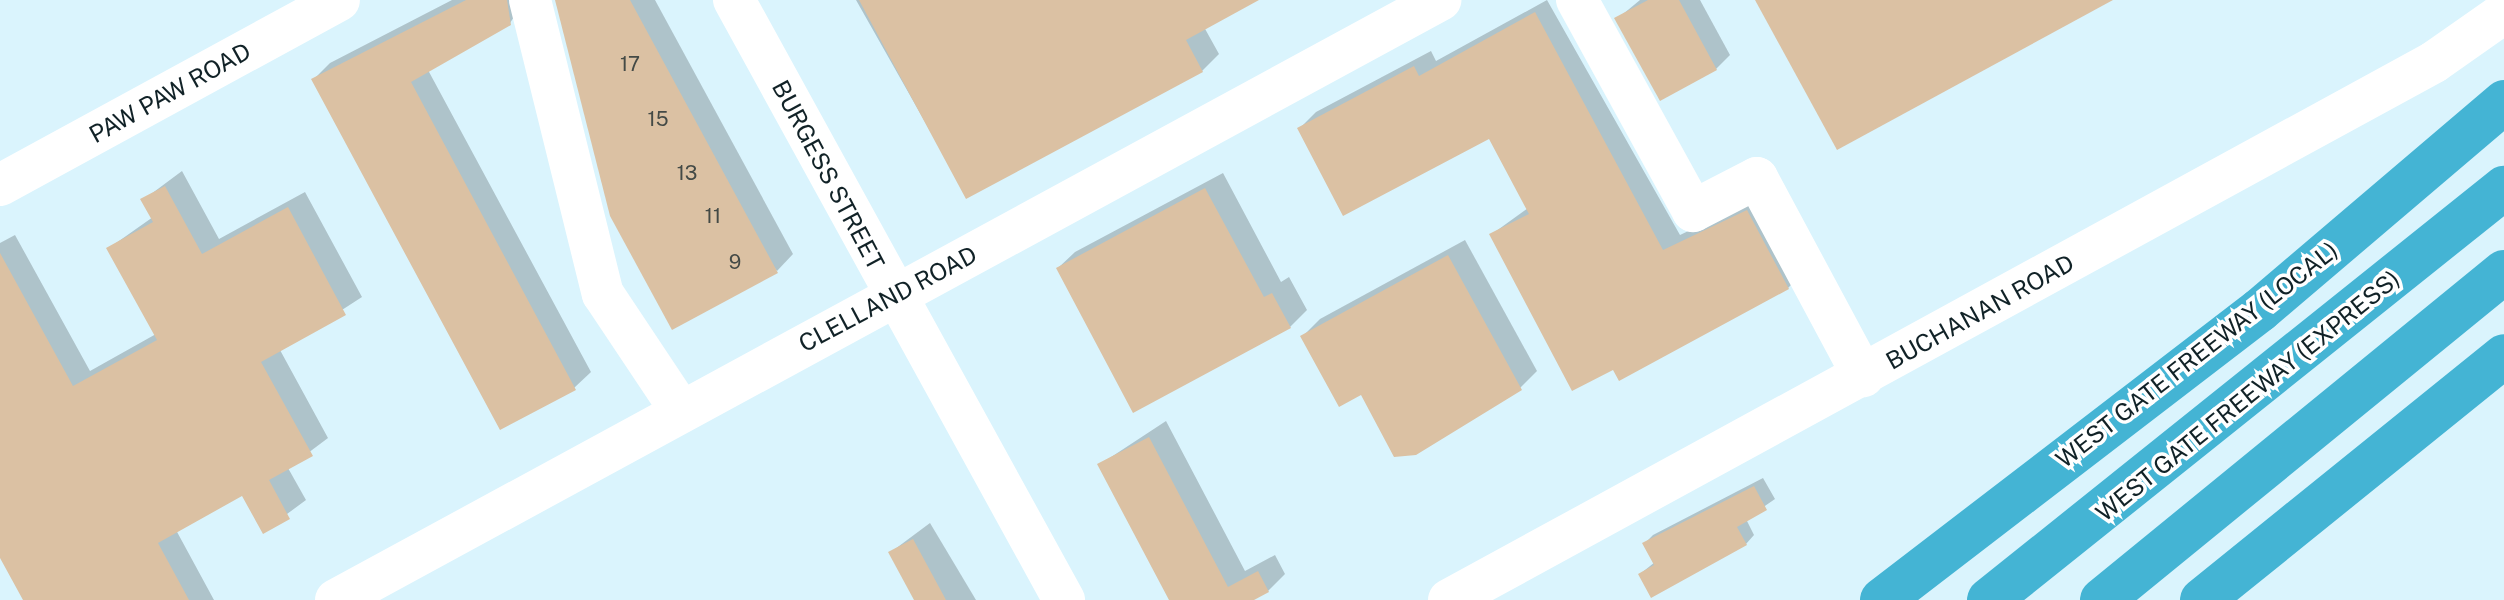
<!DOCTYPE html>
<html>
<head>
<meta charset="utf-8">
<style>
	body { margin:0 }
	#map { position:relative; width:2504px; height:600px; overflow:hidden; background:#daf4fd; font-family:"Public Sans",sans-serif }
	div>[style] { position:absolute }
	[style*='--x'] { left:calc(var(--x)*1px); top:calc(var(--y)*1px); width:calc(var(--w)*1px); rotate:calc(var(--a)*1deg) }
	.shadow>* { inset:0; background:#0003 }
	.building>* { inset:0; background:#dbc1a3 }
	.minor>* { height:42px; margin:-21px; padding:0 21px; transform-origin:21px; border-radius:21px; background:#fff }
	.highway>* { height:44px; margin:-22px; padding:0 22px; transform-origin:22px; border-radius:22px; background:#44b4d4 }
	span { translate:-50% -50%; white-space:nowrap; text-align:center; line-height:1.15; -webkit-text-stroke:7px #fff; paint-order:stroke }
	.number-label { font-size:20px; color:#444a46 }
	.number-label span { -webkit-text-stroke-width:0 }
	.street-label { font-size:24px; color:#112227 }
</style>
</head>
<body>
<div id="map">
	<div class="shadow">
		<div style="clip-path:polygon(452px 0,525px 0,510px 23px,428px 70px,591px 372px,574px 388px,314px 79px,330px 63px)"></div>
		<div style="clip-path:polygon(556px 0,655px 0,793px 254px,777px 271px)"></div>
		<div style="clip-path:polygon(856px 0,1252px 0,1204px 27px,1219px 54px,1202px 71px,967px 196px)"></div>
		<div style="clip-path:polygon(1547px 0,1680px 235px,1764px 195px,1805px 271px,1788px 288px,1614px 367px,1492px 234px,1528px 208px,1490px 136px,1299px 129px,1316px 112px,1431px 51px,1436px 61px)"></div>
		<div style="clip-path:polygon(1640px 0,1700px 0,1730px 55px,1716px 69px,1617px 19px)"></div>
		<div style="clip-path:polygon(182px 171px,219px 239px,305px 192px,362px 297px,280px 350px,328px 438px,288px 468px,306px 500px,264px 531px,243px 493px,176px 530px,214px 600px,25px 600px,0 554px,0 243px,15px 235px,90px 371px,156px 334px,109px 248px,153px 217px,143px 200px)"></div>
		<div style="clip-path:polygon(1223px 173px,1281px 282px,1289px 277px,1307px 310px,1290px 327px,1058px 268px,1075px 252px)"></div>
		<div style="clip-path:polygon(1465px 240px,1537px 371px,1520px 388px,1362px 392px,1303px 336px,1320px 319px)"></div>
		<div style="clip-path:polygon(1166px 421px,1245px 571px,1275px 555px,1285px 574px,1268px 591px,1250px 600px,1171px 600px,1099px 465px)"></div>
		<div style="clip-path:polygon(1763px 478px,1775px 499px,1746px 519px,1754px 535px,1746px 544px,1640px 574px,1655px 562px,1644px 544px,1653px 535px)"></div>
		<div style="clip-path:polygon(930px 523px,976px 600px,917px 600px,891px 552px)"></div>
	</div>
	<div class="building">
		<div style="clip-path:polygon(466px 0,507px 0,511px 25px,411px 82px,576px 390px,500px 430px,311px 79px)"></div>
		<div style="clip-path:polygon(555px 0,630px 0,778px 273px,672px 330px,610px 216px)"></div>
		<div style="clip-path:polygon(859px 0,1259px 0,1186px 40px,1203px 72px,966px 199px)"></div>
		<div style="clip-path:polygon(1648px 0,1679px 0,1717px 70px,1660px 101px,1614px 18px)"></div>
		<div style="clip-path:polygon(1755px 0,2113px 0,1837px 150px)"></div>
		<div style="clip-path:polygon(1535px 12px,1663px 250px,1747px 210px,1789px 289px,1619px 381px,1613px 370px,1572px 391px,1489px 234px,1529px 214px,1489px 139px,1343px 216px,1297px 128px,1414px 66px,1419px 76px)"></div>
		<div style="clip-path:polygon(165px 186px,202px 254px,288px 207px,346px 315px,261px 362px,313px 456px,269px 480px,290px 519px,263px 534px,242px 496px,158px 543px,189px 600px,23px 600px,0 558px,0 253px,73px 386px,157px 340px,106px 248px,153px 222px,140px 199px)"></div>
		<div style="clip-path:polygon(1205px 188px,1264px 297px,1272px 293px,1291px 328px,1133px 413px,1056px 268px)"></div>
		<div style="clip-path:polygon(1448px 255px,1522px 390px,1416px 455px,1394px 457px,1361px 395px,1339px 407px,1300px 336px)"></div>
		<div style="clip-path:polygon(1149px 437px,1228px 587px,1258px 571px,1269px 592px,1254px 600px,1169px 600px,1097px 464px)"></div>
		<div style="clip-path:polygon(1754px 486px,1767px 510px,1737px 527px,1747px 545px,1651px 598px,1638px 574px,1654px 565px,1642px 543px)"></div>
		<div style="clip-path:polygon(913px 539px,946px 600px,914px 600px,888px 552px)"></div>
	</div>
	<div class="minor">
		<div style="--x:530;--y:0;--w:303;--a:76.1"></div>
		<div style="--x:603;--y:294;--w:141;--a:56.3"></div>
		<div style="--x:734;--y:0;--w:685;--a:61.19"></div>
		<div style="--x:1577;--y:0;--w:241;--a:61.2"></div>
		<div style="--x:1693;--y:211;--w:72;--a:-27.3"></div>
		<div style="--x:1757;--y:178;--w:225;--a:61.8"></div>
		<div style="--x:0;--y:185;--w:386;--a:-28.6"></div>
		<div style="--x:336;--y:600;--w:1257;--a:-28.52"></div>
		<div style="--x:1449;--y:600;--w:1122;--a:-28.64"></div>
		<div style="--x:2434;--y:62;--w:85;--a:-35"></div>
	</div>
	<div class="highway">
		<div style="--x:1882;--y:600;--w:476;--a:-37.5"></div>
		<div style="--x:2260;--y:310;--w:321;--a:-40.4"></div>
		<div style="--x:1989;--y:600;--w:660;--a:-38.66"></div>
		<div style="--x:2102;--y:600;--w:519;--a:-39.21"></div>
		<div style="--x:2202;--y:600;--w:388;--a:-38.9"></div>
	</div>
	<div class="number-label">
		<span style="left:630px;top:64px">17</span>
		<span style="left:658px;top:119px">15</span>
		<span style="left:687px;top:173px">13</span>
		<span style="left:713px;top:216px">11</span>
		<span style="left:735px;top:262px">9</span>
	</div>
	<div class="street-label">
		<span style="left:170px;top:93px;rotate:-29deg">PAW PAW ROAD</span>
		<span style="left:828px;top:175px;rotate:62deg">BURGESS STREET</span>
		<span style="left:888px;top:299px;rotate:-28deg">CLELLAND ROAD</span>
		<span style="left:1980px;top:312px;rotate:-29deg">BUCHANAN ROAD</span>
		<span style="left:2197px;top:355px;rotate:-38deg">WEST GATE FREEWAY (LOCAL)</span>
		<span style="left:2248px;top:396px;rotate:-39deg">WEST GATE FREEWAY (EXPRESS)</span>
	</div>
</div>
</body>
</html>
